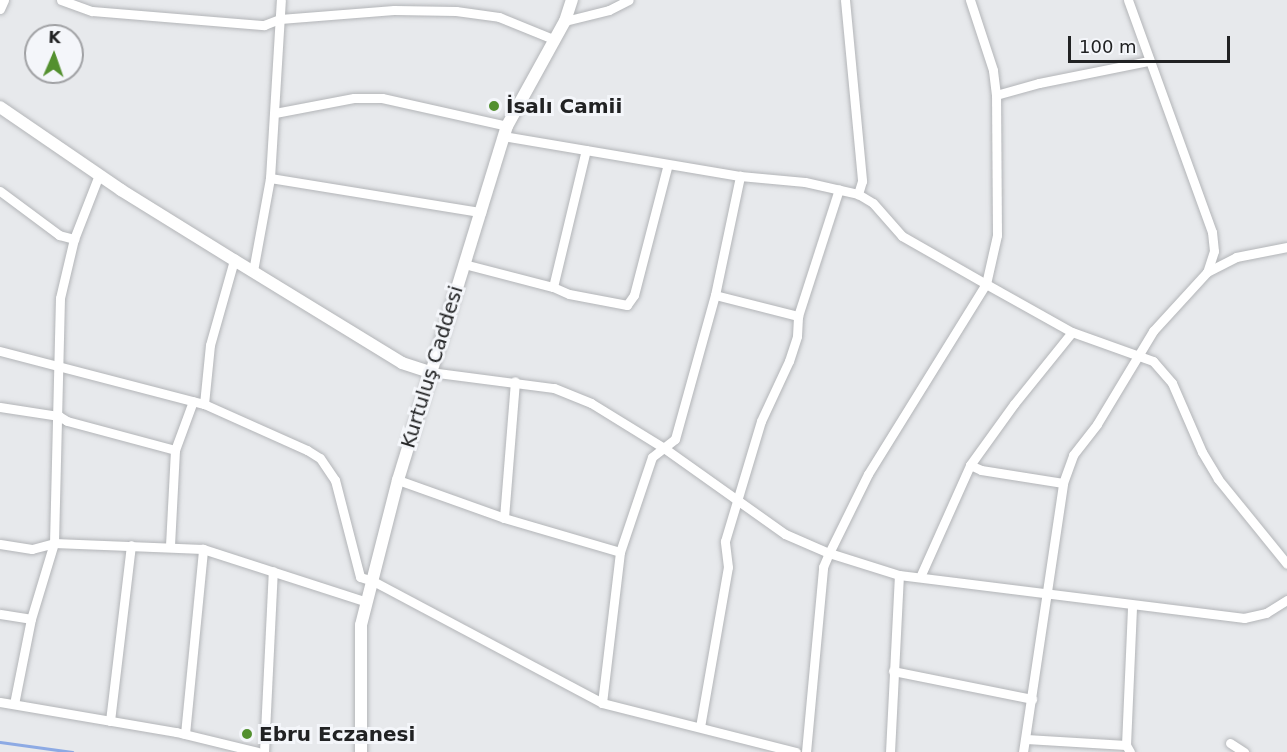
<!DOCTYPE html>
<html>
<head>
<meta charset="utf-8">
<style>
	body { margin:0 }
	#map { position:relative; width:1287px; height:752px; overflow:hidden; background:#e7e9ec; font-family:"DejaVu Sans",sans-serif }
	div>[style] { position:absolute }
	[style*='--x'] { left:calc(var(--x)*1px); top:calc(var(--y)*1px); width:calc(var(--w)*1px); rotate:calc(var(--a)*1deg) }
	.stream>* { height:3px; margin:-1.5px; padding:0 1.5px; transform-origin:1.5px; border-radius:1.5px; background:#8daae4 }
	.roads { filter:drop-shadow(0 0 2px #b3b5b8) drop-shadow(0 0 2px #b3b5b8) }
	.street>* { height:9px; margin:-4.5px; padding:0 4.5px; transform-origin:4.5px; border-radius:4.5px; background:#fff }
	.secondary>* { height:12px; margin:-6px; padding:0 6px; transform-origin:6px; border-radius:6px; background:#fff }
	.dots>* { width:16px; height:16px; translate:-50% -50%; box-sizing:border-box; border:3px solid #f4f6fa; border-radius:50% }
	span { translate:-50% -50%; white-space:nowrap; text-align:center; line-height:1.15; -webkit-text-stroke:6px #f4f6fa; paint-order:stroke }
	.poi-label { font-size:20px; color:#212223; font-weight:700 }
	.left { translate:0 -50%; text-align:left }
	.street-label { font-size:20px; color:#212223 }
	.north { position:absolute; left:24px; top:24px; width:60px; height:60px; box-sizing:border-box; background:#f4f6fa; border:2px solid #a0a1a4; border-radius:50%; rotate:2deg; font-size:16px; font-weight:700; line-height:24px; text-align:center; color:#212223 }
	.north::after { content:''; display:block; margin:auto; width:21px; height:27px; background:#53902f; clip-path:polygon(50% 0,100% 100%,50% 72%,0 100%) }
	.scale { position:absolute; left:1068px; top:36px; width:162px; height:27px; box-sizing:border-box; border:3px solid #212223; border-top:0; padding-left:8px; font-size:18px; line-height:21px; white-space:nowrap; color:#212223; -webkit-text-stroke:4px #f4f6fa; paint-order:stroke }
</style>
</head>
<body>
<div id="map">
	<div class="stream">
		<div style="--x:0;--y:742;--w:73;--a:7.9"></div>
	</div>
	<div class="roads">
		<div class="street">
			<div style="--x:61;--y:0;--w:33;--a:20"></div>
			<div style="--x:92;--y:11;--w:173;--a:4.7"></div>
			<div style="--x:264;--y:25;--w:17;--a:-21"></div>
			<div style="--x:280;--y:19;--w:114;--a:-4.5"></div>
			<div style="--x:394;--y:10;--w:62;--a:0.9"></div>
			<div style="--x:456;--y:11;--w:43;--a:7.9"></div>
			<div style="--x:499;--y:17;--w:58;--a:22.2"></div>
			<div style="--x:845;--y:0;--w:182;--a:84.6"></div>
			<div style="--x:862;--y:181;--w:14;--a:107"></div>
			<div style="--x:1128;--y:0;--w:247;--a:70.1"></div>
			<div style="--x:1212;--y:232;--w:19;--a:84"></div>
			<div style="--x:1214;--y:251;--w:22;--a:108"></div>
			<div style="--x:0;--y:9;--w:10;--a:-66"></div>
			<div style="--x:565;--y:21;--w:45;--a:-14"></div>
			<div style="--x:609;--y:10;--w:22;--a:-27"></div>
			<div style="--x:996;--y:95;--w:45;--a:-15.6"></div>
			<div style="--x:1039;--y:83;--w:111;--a:-11.4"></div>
			<div style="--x:275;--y:113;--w:80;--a:-10.8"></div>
			<div style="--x:354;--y:98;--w:28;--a:0"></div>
			<div style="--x:382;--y:98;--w:128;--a:12.6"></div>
			<div style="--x:503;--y:136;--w:240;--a:9.6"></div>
			<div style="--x:740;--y:176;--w:65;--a:5.3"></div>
			<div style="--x:805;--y:182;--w:54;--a:12.8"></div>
			<div style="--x:858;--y:194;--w:17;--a:31"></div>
			<div style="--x:873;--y:203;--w:44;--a:48.7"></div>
			<div style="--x:902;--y:236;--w:97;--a:29.7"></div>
			<div style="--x:986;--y:284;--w:98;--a:29.2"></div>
			<div style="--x:1072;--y:332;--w:86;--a:19.7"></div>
			<div style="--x:1153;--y:361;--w:29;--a:49"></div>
			<div style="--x:1172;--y:383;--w:75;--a:66.5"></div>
			<div style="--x:1202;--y:452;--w:31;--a:59"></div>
			<div style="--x:1218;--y:479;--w:109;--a:50.9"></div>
			<div style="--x:270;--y:178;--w:214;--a:9.2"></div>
			<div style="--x:0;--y:191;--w:74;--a:36.7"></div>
			<div style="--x:59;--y:235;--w:16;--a:15"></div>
			<div style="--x:464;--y:264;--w:92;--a:14.5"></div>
			<div style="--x:553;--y:287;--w:17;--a:24"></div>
			<div style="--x:569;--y:294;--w:59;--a:10.7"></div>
			<div style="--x:627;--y:305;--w:12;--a:-55"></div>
			<div style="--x:634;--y:295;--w:135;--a:-75.5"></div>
			<div style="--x:253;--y:271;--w:95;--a:-79.6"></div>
			<div style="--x:270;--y:178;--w:178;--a:-86.5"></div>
			<div style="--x:553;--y:287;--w:141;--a:-76.5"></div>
			<div style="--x:715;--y:295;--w:86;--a:14.2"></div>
			<div style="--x:798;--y:316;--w:133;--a:-72.1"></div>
			<div style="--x:0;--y:351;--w:211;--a:14.6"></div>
			<div style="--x:204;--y:404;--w:113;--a:24.1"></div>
			<div style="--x:307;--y:450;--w:15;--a:32"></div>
			<div style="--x:320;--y:458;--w:27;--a:56"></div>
			<div style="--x:335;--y:480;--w:100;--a:75.5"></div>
			<div style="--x:360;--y:577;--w:14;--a:17"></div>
			<div style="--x:373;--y:581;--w:259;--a:28"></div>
			<div style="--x:602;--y:703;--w:200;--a:14.2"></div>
			<div style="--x:430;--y:372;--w:125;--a:7.4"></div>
			<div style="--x:554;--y:388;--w:40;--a:22"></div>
			<div style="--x:591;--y:403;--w:86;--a:31.7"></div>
			<div style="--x:664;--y:448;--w:148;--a:35.4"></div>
			<div style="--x:785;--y:534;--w:48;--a:23.4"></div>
			<div style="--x:829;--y:553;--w:73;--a:17.4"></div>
			<div style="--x:899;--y:575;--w:348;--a:7.1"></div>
			<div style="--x:1244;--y:618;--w:23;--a:-13"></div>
			<div style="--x:1266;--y:613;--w:25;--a:-32"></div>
			<div style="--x:204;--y:404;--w:59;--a:-84.2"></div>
			<div style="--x:210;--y:345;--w:88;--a:-74.2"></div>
			<div style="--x:0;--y:407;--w:60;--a:8.7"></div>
			<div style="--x:59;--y:416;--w:9;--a:32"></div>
			<div style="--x:67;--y:421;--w:112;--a:15"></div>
			<div style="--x:175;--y:450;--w:96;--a:93"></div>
			<div style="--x:175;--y:450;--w:52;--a:-69.8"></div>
			<div style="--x:970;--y:465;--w:12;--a:24"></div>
			<div style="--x:981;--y:470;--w:83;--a:9"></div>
			<div style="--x:398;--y:480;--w:113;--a:19.7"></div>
			<div style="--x:504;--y:518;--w:121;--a:16.3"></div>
			<div style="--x:504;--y:518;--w:137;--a:-85.4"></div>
			<div style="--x:0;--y:544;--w:32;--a:9"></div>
			<div style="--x:32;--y:549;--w:23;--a:-15"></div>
			<div style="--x:54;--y:543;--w:149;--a:2.3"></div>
			<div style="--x:203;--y:549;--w:172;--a:17.9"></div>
			<div style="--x:920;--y:577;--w:123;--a:-65.9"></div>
			<div style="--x:970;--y:465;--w:75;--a:-54.2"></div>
			<div style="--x:1014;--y:404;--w:92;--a:-51.1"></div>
			<div style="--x:0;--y:614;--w:31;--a:9"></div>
			<div style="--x:893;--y:671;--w:142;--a:11.4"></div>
			<div style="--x:0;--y:702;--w:179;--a:9.7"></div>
			<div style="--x:176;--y:732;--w:84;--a:13.7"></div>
			<div style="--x:602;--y:703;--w:152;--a:-83.2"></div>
			<div style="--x:620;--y:552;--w:100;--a:-71.4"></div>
			<div style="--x:652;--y:457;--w:29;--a:-38"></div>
			<div style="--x:675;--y:439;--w:149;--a:-74.5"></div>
			<div style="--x:715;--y:295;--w:122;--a:-78.1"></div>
			<div style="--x:14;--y:704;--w:87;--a:-78.7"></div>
			<div style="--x:31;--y:619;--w:79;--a:-73.2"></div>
			<div style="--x:54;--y:543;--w:245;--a:-88.6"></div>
			<div style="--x:60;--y:298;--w:61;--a:-76.7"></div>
			<div style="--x:74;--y:239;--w:69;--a:-68.7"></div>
			<div style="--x:110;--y:721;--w:177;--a:-83.2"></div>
			<div style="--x:700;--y:727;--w:162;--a:-80.1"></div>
			<div style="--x:728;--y:567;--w:26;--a:-97"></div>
			<div style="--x:725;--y:541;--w:125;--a:-73.3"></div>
			<div style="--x:761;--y:421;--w:66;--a:-65"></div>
			<div style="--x:789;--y:361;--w:26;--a:-72"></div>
			<div style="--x:797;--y:336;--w:20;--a:-87"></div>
			<div style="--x:185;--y:734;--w:186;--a:-84.4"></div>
			<div style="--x:1026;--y:739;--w:100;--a:3.4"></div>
			<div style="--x:1230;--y:743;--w:17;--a:33"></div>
			<div style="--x:264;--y:752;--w:181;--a:-87.2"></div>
			<div style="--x:806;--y:752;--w:186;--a:-84.7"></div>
			<div style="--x:823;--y:567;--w:15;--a:-67"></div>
			<div style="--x:829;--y:553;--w:88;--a:-63.7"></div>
			<div style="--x:868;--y:474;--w:224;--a:-58.2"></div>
			<div style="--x:986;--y:284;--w:50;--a:-77.3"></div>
			<div style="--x:997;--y:235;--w:140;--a:-90.4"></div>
			<div style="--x:996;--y:95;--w:25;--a:-97"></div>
			<div style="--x:993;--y:70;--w:74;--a:-108.2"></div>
			<div style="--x:890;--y:752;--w:177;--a:-87.1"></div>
			<div style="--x:1023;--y:752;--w:272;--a:-81.5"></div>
			<div style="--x:1063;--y:483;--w:30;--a:-70"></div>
			<div style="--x:1073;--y:455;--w:39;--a:-52"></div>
			<div style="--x:1097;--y:424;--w:109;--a:-58.9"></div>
			<div style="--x:1153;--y:331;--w:80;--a:-47.5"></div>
			<div style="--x:1207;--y:272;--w:33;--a:-27"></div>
			<div style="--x:1236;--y:257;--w:52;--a:-11.1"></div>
			<div style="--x:1130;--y:752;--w:8;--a:-120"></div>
			<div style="--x:1126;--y:745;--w:140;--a:-87.5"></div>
		</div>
		<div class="secondary">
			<div style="--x:0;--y:107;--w:147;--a:34.4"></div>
			<div style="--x:121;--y:190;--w:133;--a:31.8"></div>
			<div style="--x:234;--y:260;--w:197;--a:31.5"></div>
			<div style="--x:402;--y:363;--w:29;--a:18"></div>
			<div style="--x:361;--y:752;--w:127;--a:-90"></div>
			<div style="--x:361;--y:625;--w:150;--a:-75.7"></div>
			<div style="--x:398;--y:480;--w:370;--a:-72.9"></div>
			<div style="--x:507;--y:126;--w:120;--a:-61.1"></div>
			<div style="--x:565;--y:21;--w:22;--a:-72"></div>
		</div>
	</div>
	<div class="dots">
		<div style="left:494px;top:106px;background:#53902f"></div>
		<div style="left:247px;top:734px;background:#53902f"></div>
	</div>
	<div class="poi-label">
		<span class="left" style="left:506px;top:106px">İsalı Camii</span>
		<span class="left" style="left:259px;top:734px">Ebru Eczanesi</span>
	</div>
	<div class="street-label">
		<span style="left:432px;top:367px;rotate:-73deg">Kurtuluş Caddesi</span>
	</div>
	<div class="north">K</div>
	<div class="scale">100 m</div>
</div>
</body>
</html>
